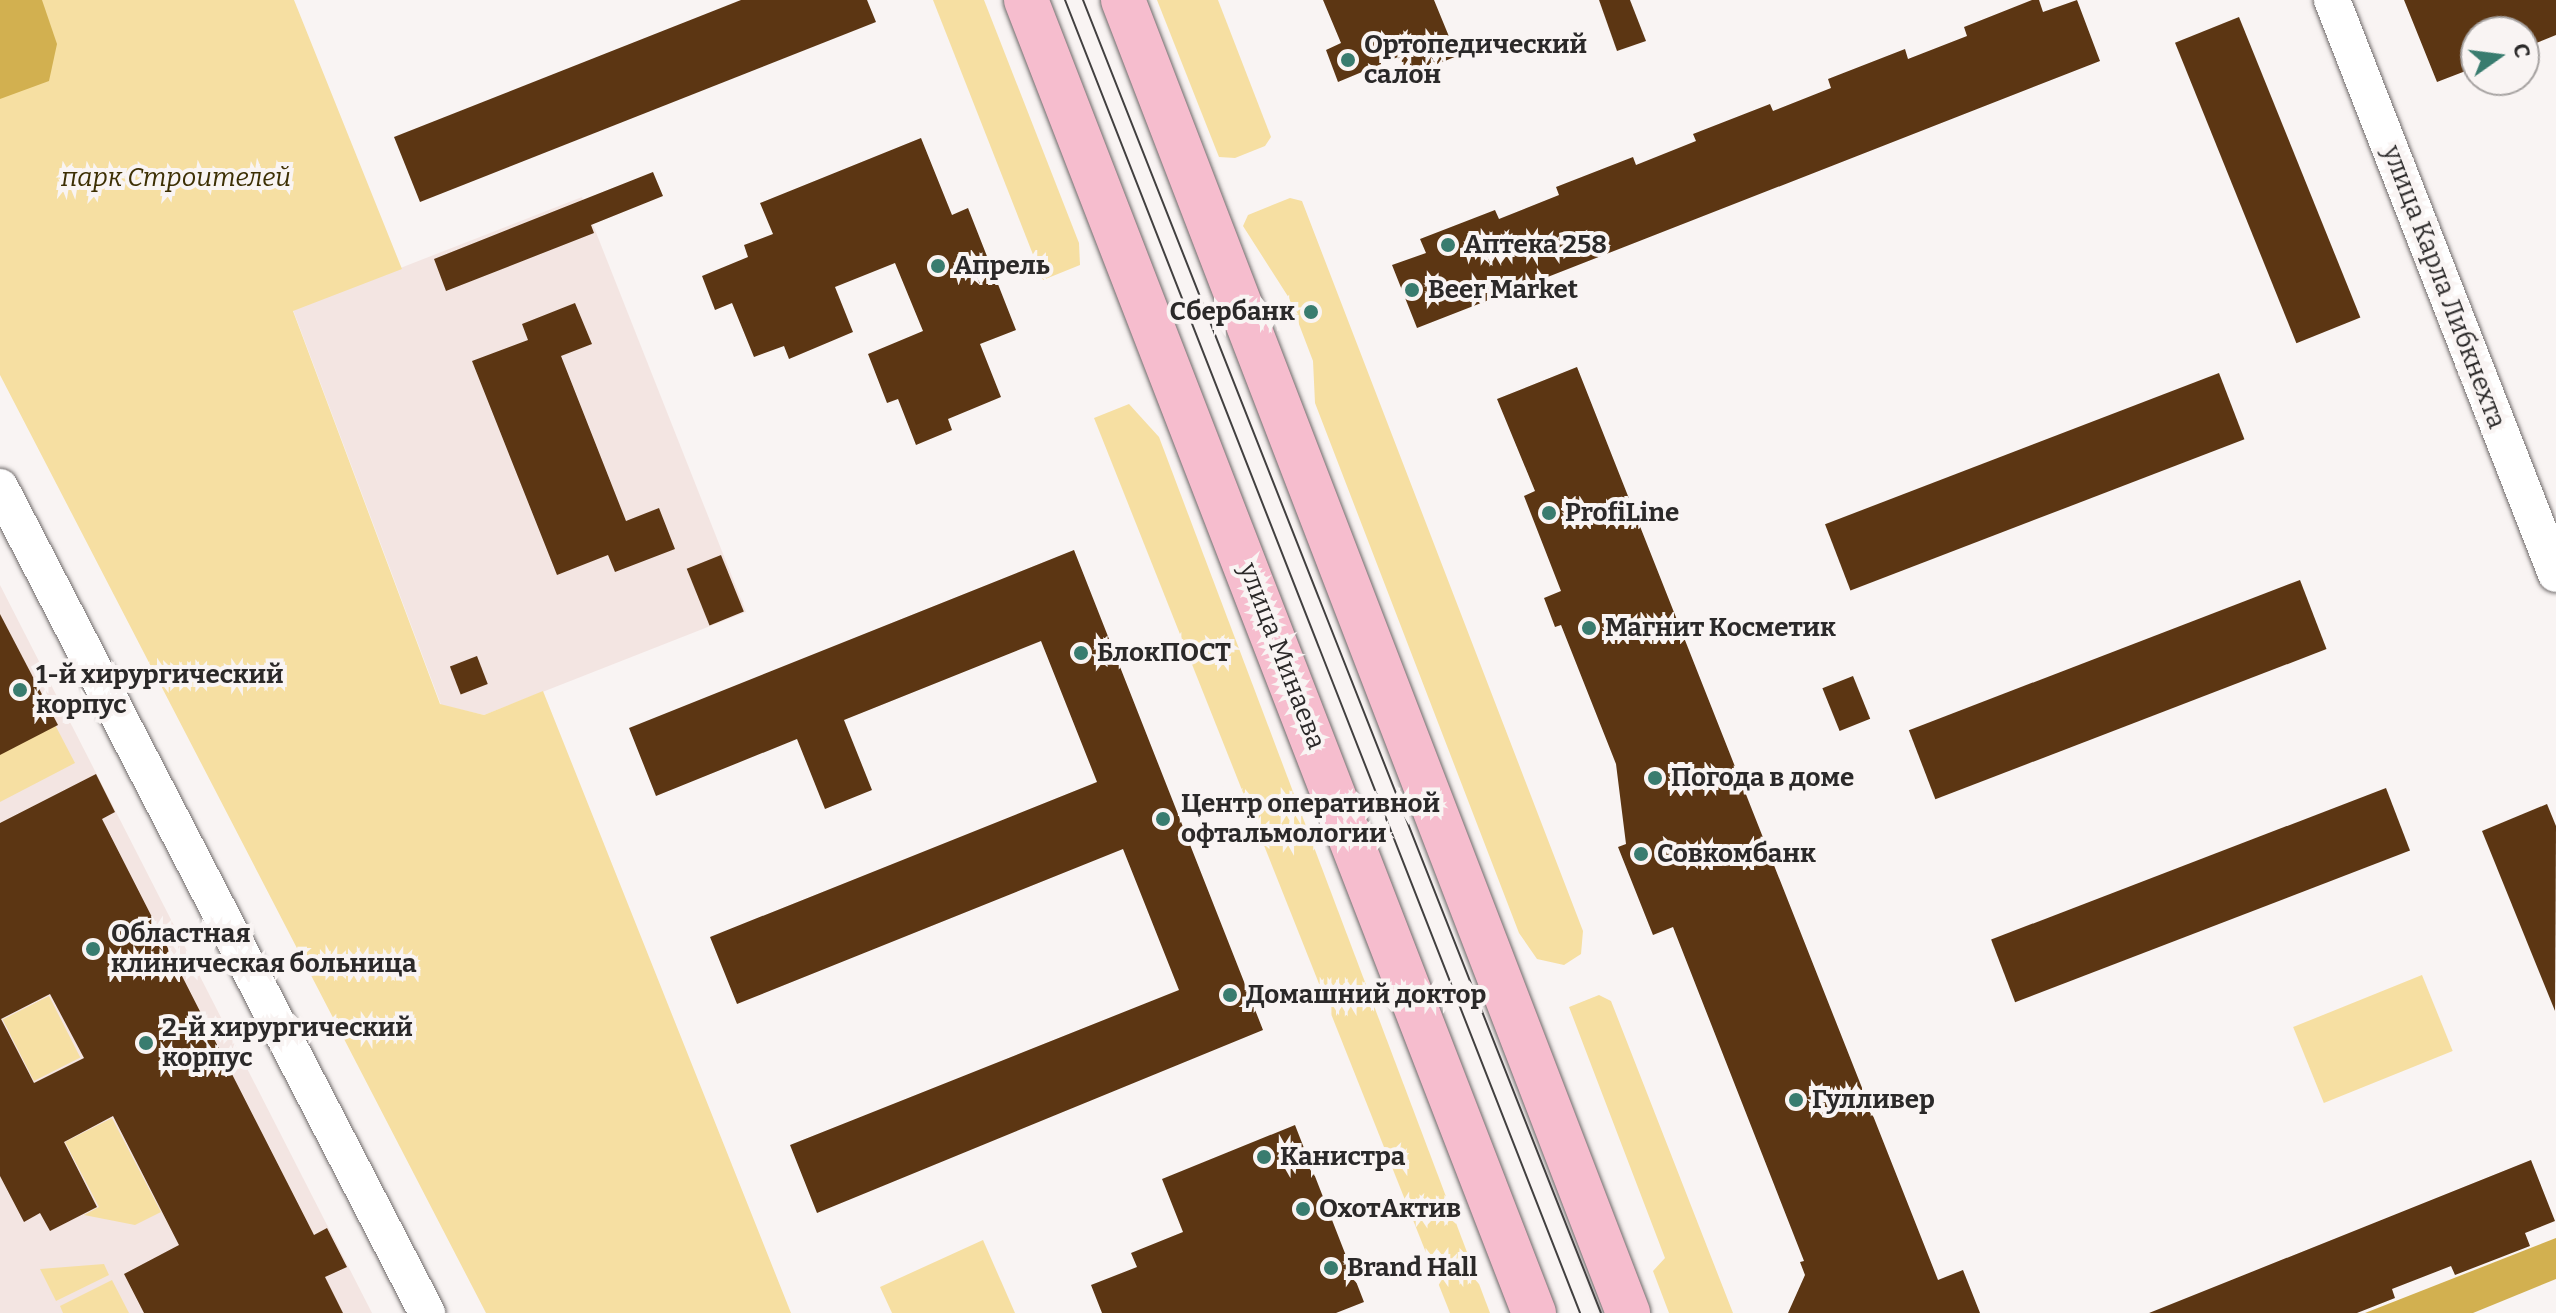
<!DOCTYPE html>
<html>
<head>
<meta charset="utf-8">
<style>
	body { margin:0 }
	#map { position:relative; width:2556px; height:1313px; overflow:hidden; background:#f9f4f3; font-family:Bitter,serif }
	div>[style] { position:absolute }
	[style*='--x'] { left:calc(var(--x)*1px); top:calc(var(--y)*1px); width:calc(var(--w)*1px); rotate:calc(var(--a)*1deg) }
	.built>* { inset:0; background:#f3e5e2 }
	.green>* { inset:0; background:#f6dfa2; transform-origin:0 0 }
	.forest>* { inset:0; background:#d2b050 }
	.building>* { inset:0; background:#5c3613; transform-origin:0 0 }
	.roads { filter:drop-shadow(0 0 2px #6f6a6a) drop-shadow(0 0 2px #6f6a6a) }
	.street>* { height:36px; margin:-18px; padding:0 18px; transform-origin:18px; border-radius:18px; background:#fff }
	.primary>* { height:44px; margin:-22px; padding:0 22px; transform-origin:22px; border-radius:22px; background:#f6bdce }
	.tram>* { height:2px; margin:-1px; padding:0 1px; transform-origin:1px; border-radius:1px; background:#424040 }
	.dots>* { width:22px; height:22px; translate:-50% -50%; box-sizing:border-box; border:4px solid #f9f4f3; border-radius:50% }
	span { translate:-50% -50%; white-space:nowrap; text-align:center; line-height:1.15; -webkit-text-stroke:8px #f9f4f3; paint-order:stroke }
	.poi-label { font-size:26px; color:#2b2929; font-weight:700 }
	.left { translate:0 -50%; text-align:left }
	.right { translate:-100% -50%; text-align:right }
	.park-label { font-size:26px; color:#3d2f04; font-style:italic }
	.street-label { font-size:26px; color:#2b2929 }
	.north { position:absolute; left:2460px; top:16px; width:80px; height:80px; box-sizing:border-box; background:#f9f4f3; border:2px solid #a7a3a2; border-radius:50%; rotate:76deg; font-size:22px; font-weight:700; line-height:32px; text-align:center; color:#2b2929 }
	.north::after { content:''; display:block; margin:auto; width:28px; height:36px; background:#397c6f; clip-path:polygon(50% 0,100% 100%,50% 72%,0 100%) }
</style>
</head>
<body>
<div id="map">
	<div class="built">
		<div style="clip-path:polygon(582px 197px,746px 612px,484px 715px,441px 705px,293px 310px)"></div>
		<div style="clip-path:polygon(0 585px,372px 1313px,0 1313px)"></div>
	</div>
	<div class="green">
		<div style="clip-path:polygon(0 0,294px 0,402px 269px,293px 311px,440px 704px,484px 715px,543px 691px,791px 1313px,486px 1313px,0 375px)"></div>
		<div style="clip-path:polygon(933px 0,984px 0,1079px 243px,1080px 265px,1043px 280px)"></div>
		<div style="clip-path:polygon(1157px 0,1218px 0,1271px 137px,1265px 146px,1235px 158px,1219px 157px)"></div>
		<div style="clip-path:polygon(1290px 198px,1302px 201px,1583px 931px,1581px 954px,1564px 965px,1537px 959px,1519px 933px,1315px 403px,1313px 361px,1289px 298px,1243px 226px,1248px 215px)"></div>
		<div style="clip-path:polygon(1129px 404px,1159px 437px,1490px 1313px,1450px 1313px,1094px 418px)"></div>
		<div style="clip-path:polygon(52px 719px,75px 763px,0 802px,0 746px)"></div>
		<div style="left:2422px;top:975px;width:82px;height:139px;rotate:68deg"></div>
		<div style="clip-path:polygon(1599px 995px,1611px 1001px,1733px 1313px,1669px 1313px,1653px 1271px,1665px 1258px,1569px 1007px)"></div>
		<div style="left:49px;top:996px;width:69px;height:52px;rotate:63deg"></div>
		<div style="clip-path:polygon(112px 1118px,161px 1212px,135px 1225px,84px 1215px,99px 1207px,65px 1142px)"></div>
		<div style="clip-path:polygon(983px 1240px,1015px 1313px,892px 1313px,880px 1287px)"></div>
		<div style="clip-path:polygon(104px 1264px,109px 1275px,56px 1301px,40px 1269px)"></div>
		<div style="clip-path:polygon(112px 1280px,129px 1313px,63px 1313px,60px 1306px)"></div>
	</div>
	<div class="forest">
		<div style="clip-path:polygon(0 0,42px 0,57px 44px,49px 81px,0 99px)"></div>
		<div style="clip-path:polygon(2556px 1238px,2556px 1279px,2473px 1313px,2365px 1313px)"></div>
	</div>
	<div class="building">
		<div style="clip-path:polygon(741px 0,867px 0,876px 22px,420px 202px,394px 137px)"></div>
		<div style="clip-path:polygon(1323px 0,1434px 0,1457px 56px,1406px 77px,1398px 57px,1338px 82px,1326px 50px,1341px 43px)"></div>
		<div style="clip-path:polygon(1599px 0,1630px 0,1646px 41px,1617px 51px)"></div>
		<div style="clip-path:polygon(2032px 0,2039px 0,2043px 12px,2077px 0,2100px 61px,1417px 328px,1392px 265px,1426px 253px,1420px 239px,1495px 210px,1499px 219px,1559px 195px,1556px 187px,1633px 157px,1636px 165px,1696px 141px,1693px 134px,1770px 104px,1773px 111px,1831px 88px,1828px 79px,1905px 49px,1908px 59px,1967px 36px,1964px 27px)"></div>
		<div style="clip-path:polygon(2404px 0,2556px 0,2556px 35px,2524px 48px,2524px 32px,2476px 32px,2476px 67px,2437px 82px)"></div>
		<div style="left:2239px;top:17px;width:324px;height:69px;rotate:68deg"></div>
		<div style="clip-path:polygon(921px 138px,952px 215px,968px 208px,1016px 330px,980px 344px,1001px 397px,948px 419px,952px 430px,916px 445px,898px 399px,887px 403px,868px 354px,923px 331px,895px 263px,835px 287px,853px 332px,789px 359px,784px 346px,754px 357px,732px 303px,715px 310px,702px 276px,748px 257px,744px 245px,773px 234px,760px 203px)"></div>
		<div style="clip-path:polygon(653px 172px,663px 196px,591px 225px,594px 233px,446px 291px,434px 259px)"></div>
		<div style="clip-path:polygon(575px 303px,592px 344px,561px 356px,626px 521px,659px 508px,675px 549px,615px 572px,608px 555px,557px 575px,472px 361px,528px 340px,522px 324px)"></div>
		<div style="clip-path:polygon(1577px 367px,1938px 1280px,1963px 1270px,1980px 1313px,1788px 1313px,1805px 1275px,1800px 1262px,1804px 1261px,1673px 927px,1653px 935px,1618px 847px,1626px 844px,1616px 764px,1561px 625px,1555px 627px,1544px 598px,1561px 591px,1524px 496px,1535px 491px,1497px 399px)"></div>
		<div style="left:2219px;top:373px;width:71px;height:422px;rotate:69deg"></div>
		<div style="clip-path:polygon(1074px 550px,1263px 1030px,817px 1213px,790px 1145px,1179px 990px,1123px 849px,737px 1004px,710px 937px,1097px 782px,1041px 641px,844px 720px,872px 790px,825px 809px,797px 739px,656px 796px,629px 728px)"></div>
		<div style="left:721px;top:555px;width:61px;height:37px;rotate:68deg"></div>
		<div style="left:2300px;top:580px;width:74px;height:419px;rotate:69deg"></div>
		<div style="clip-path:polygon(0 614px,58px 725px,0 755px)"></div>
		<div style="left:477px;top:656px;width:30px;height:29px;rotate:69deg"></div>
		<div style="left:1853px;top:676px;width:46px;height:33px;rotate:68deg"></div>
		<div style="clip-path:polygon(evenodd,96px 774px,115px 812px,102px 819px,314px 1235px,327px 1228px,347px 1267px,325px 1277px,343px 1313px,144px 1313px,124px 1274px,179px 1245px,113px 1116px,64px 1142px,97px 1207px,50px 1231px,40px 1213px,24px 1222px,0 1176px,0 823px,96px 774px,50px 994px,84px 1058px,34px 1083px,1px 1019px,50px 994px)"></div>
		<div style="left:2386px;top:788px;width:67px;height:423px;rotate:69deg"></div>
		<div style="clip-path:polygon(2547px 804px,2556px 826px,2555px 1011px,2482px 831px)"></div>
		<div style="clip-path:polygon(1295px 1125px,1364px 1302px,1336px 1313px,1102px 1313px,1091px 1285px,1137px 1267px,1131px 1253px,1183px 1232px,1162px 1179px)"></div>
		<div style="clip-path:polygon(2531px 1160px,2555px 1221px,2525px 1233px,2530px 1246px,2455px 1275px,2451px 1266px,2392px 1289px,2395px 1298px,2357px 1313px,2149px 1313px)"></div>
	</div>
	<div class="roads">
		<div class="street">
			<div style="--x:2332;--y:0;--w:616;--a:68.68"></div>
			<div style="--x:0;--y:487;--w:930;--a:62.66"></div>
		</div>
		<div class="primary">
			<div style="--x:1026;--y:0;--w:1408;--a:68.85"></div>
			<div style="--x:1123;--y:0;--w:1407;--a:68.96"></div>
		</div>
	</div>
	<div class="tram">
		<div style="--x:1065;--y:0;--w:1410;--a:68.58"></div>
		<div style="--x:1083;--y:0;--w:1411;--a:68.47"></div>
	</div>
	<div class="dots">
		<div style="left:1348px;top:60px;background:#397c6f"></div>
		<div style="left:1448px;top:245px;background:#397c6f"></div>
		<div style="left:938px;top:266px;background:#397c6f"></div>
		<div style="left:1412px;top:290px;background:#397c6f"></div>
		<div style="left:1311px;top:312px;background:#397c6f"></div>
		<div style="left:1549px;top:513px;background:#397c6f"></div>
		<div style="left:1589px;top:628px;background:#397c6f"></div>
		<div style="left:1081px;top:653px;background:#397c6f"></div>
		<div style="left:20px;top:690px;background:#397c6f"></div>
		<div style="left:1655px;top:778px;background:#397c6f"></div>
		<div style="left:1163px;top:819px;background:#397c6f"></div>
		<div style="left:1641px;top:854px;background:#397c6f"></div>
		<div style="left:93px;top:949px;background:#397c6f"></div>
		<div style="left:1230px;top:995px;background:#397c6f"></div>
		<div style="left:146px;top:1043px;background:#397c6f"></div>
		<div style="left:1796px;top:1100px;background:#397c6f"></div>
		<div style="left:1264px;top:1157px;background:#397c6f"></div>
		<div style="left:1303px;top:1209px;background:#397c6f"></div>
		<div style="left:1331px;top:1268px;background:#397c6f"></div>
	</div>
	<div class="poi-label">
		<span class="left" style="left:1364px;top:60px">Ортопедический<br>салон</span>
		<span class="left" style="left:1464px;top:245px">Аптека 258</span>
		<span class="left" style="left:954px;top:266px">Апрель</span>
		<span class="left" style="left:1428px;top:290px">Beer Market</span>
		<span class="right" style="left:1295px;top:312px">Сбербанк</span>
		<span class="left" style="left:1565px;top:513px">ProfiLine</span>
		<span class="left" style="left:1605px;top:628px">Магнит Косметик</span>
		<span class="left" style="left:1097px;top:653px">БлокПОСТ</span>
		<span class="left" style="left:36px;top:690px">1-й хирургический<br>корпус</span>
		<span class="left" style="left:1671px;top:778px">Погода в доме</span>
		<span class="left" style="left:1181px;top:819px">Центр оперативной<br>офтальмологии</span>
		<span class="left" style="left:1657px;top:854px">Совкомбанк</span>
		<span class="left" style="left:111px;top:949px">Областная<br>клиническая больница</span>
		<span class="left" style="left:1246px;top:995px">Домашний доктор</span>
		<span class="left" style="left:162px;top:1043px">2-й хирургический<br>корпус</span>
		<span class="left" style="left:1812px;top:1100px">Гулливер</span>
		<span class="left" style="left:1280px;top:1157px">Канистра</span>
		<span class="left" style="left:1319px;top:1209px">ОхотАктив</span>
		<span class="left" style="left:1347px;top:1268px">Brand Hall</span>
	</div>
	<div class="park-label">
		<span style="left:176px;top:178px">парк Строителей</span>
	</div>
	<div class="street-label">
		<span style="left:2444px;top:287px;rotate:69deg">улица Карла Либкнехта</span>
		<span style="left:1282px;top:656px;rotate:69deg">улица Минаева</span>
	</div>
	<div class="north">С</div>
</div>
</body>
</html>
